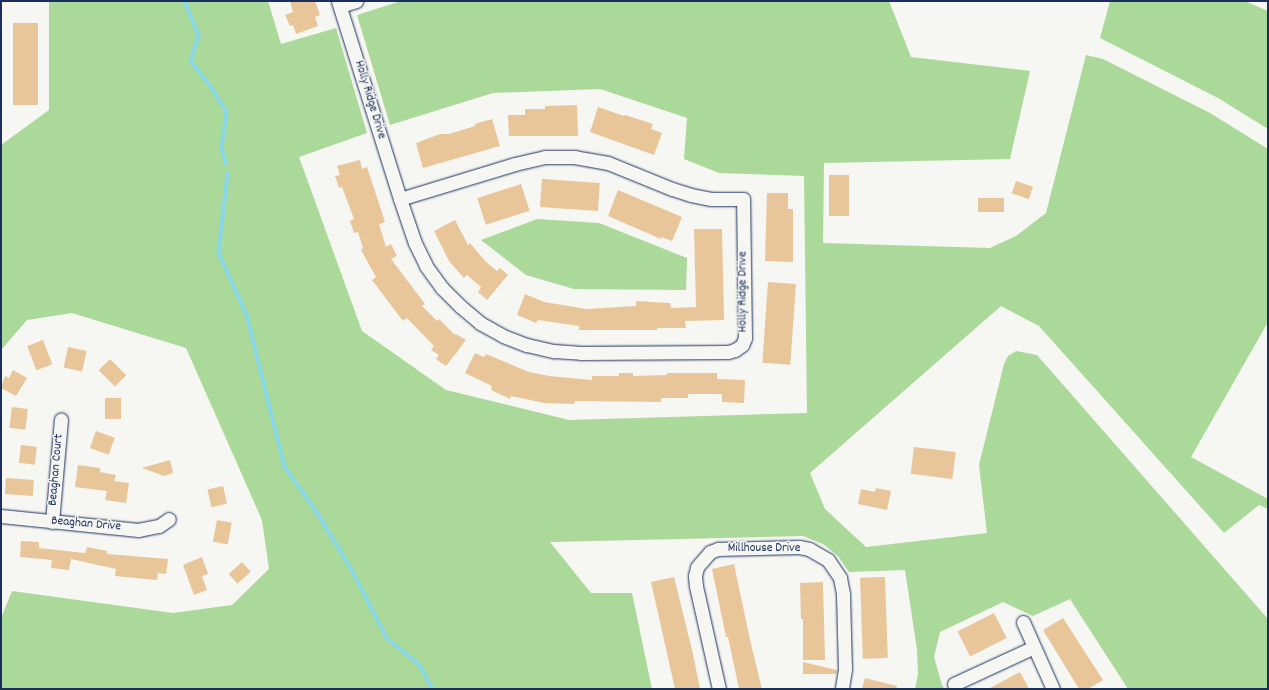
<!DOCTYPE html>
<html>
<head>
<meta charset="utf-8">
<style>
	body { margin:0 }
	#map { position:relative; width:1269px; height:690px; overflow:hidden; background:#f6f6f2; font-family:Dekko,sans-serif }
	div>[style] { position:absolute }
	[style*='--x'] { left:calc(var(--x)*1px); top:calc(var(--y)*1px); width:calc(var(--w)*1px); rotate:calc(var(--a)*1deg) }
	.green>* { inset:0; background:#aad999 }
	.stream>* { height:3.5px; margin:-1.75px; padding:0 1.75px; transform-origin:1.75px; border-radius:1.75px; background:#89d8e8 }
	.building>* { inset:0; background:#e9c69a; transform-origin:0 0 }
	.roads { filter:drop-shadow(0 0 1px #1b2f5e) drop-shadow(0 0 1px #1b2f5e) }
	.street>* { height:13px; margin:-6.5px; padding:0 6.5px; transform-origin:6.5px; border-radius:6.5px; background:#f6f6f2 }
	span { translate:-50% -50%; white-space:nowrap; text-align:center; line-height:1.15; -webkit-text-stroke:3px #f6f6f2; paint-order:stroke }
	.street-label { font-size:13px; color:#1b2f5e }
	.frame { position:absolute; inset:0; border:2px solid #1b2f5e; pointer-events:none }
</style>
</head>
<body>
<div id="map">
	<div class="green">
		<div style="clip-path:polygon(49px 1px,268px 1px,281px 44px,336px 28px,367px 133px,299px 157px,362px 331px,446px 390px,569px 420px,807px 413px,804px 176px,719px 173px,684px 159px,687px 118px,600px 89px,493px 93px,390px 125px,357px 15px,401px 1px,889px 1px,911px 57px,1030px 71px,1010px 159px,824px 163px,823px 243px,990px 248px,1016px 236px,1046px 213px,1086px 55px,1103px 59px,1210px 113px,1268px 149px,1268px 322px,1191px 457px,1268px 499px,1268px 509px,1259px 505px,1224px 533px,1039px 326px,1001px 306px,810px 473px,825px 509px,866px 547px,987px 533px,979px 465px,1004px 364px,1008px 356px,1016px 351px,1037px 355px,1268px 619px,1268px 689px,1128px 689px,1070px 599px,1033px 616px,1003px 602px,940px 632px,934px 657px,942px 685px,945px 689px,915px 689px,918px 674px,917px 650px,905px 570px,849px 572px,838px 556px,823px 544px,803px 536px,550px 542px,591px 593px,632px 593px,652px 689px,1px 689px,1px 618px,12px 591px,173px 613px,232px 605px,269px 569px,262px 520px,186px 348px,72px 313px,27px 320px,1px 350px,1px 145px,49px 110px)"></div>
		<div style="clip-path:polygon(1110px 1px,1245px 1px,1268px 11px,1268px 129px,1218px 98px,1100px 38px)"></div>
		<div style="clip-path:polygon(537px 219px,599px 223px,687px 258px,686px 290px,574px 289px,526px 275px,481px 240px)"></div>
	</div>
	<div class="stream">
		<div style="--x:185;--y:1;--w:38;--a:68"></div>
		<div style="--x:199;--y:36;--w:26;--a:108"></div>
		<div style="--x:191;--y:61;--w:31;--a:52"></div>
		<div style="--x:210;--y:85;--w:32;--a:58"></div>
		<div style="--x:227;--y:112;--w:36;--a:98"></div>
		<div style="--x:222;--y:148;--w:16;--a:75"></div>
		<div style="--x:228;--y:173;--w:81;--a:96.4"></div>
		<div style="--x:219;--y:253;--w:68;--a:65.7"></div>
		<div style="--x:247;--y:315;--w:157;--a:76"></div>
		<div style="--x:285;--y:467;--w:55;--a:54.6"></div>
		<div style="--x:317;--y:512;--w:68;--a:58.9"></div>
		<div style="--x:352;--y:570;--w:76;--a:62.8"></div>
		<div style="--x:387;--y:638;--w:43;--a:39.3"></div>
		<div style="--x:420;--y:665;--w:27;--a:62"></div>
	</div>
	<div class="building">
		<div style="clip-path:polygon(290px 1px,315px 1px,320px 15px,315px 17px,318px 26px,296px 34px,293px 25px,290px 26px,285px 15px,293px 12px)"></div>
		<div style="left:13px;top:23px;width:25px;height:82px"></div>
		<div style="clip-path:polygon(577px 105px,578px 136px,509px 136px,508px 115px,525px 115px,525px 109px,545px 109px,545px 106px)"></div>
		<div style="clip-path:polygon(598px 107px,624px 116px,625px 115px,653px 124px,651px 129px,662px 133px,654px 155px,590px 132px)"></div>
		<div style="clip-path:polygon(492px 119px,500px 146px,423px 168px,416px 143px,440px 134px,449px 134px,475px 126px,475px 124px)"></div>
		<div style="clip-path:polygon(360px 160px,362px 169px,367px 167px,385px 222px,379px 224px,386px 247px,391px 244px,397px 256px,391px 259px,425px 304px,422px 306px,437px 321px,439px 319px,455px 335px,456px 334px,466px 340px,446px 366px,436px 359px,439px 355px,431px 350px,434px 346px,407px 318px,403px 321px,372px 280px,376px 277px,361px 250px,363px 248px,358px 232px,354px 233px,350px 221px,354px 219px,342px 187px,339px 188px,335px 176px,340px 175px,337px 166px)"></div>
		<div style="left:829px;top:175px;width:20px;height:41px"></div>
		<div style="left:542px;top:179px;width:58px;height:28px;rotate:4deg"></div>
		<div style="left:1016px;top:181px;width:18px;height:13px;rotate:19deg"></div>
		<div style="left:521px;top:184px;width:28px;height:46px;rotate:72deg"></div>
		<div style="clip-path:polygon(618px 190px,682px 217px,672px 241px,661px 237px,661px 239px,608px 216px)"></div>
		<div style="clip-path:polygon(767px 193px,788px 193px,788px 209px,793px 209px,793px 262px,765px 261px)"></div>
		<div style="left:978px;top:198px;width:26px;height:14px"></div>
		<div style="clip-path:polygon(455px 220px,468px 245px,470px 243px,485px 261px,497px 271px,500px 268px,508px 275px,487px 300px,478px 292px,481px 287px,467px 275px,464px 278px,449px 261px,434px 231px)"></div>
		<div style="clip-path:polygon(694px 229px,722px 229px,724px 320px,685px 321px,686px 328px,657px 328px,657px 330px,579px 330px,579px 326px,538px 320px,536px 323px,517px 315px,525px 294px,544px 302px,587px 309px,636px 306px,636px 301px,670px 303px,671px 308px,696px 307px)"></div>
		<div style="left:768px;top:282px;width:28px;height:81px;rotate:4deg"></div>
		<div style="left:43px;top:340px;width:26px;height:17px;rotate:69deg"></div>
		<div style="left:68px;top:347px;width:19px;height:21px;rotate:12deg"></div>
		<div style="clip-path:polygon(475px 353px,484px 357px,486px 354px,529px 372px,549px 376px,592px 380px,592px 376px,619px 376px,619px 373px,633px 373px,633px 376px,667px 375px,667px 373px,717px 373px,717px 379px,745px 380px,744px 403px,722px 402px,722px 394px,688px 394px,688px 398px,661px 398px,661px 402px,575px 401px,574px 404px,544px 403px,511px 396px,510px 399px,491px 390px,492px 386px,465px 373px)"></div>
		<div style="left:110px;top:359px;width:23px;height:16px;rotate:45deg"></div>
		<div style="clip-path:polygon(13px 370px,27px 378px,16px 396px,1px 388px,5px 376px,9px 378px)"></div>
		<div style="left:105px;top:398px;width:16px;height:21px"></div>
		<div style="left:12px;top:407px;width:16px;height:21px;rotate:7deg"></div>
		<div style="left:96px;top:431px;width:20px;height:18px;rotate:20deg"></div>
		<div style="left:21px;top:445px;width:16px;height:18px;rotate:7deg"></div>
		<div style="left:914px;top:447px;width:42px;height:27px;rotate:7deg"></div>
		<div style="clip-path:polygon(170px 460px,173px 473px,164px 476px,142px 468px)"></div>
		<div style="clip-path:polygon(78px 465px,100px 468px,100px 472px,116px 475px,114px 481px,129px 483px,126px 503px,105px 500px,107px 491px,75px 487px)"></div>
		<div style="left:6px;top:478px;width:28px;height:16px;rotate:4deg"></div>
		<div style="left:223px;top:486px;width:18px;height:16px;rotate:77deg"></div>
		<div style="clip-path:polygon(876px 488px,891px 491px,887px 510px,858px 504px,861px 489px,875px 492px)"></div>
		<div style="left:217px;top:520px;width:15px;height:22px;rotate:11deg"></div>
		<div style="clip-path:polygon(21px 541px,39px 542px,39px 548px,85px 553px,87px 547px,107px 551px,107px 554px,168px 559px,166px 574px,158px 573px,157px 580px,115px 576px,116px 569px,71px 559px,69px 570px,51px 568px,52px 560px,20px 557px)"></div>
		<div style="clip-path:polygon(202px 557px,208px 574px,202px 576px,207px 590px,194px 595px,183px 565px)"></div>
		<div style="left:242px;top:562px;width:13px;height:18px;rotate:48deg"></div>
		<div style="clip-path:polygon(734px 564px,750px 640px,762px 689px,739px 689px,728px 637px,726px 637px,712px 569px)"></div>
		<div style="clip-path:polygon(674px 577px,693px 654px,700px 689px,675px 689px,651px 582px)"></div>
		<div style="left:885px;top:577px;width:81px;height:25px;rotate:88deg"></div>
		<div style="clip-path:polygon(823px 582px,825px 660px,803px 660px,803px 619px,801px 619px,800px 583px)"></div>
		<div style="left:994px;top:613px;width:28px;height:41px;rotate:63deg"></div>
		<div style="clip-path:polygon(1063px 618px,1103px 680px,1088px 689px,1079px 689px,1043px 630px)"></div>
		<div style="clip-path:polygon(803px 662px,837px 670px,836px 674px,803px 674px)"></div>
		<div style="clip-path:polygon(1020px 672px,1029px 689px,988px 689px)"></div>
		<div style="clip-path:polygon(865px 678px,897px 686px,896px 689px,862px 689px)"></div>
	</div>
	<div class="roads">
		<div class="street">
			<div style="--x:338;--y:1;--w:207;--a:72.6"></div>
			<div style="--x:400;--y:199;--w:46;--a:71.2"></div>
			<div style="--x:415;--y:243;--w:25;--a:64"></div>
			<div style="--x:426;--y:266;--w:27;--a:54"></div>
			<div style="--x:442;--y:288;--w:25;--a:45"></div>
			<div style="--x:460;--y:306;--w:26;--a:40"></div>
			<div style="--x:480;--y:323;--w:26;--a:29"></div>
			<div style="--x:503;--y:336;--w:26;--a:21"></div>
			<div style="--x:527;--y:345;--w:28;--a:13"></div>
			<div style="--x:554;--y:351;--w:27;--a:4"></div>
			<div style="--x:581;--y:353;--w:147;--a:-0.4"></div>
			<div style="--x:728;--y:352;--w:7;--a:-16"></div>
			<div style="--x:735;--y:350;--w:9;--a:-36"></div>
			<div style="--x:742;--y:345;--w:8;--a:-67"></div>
			<div style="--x:745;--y:338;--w:139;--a:-90.8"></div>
			<div style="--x:743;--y:199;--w:32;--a:180"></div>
			<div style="--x:711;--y:199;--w:20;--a:-169"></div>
			<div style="--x:691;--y:195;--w:20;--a:-162"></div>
			<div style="--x:672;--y:189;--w:69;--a:-157.9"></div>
			<div style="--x:608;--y:163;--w:34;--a:-170"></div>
			<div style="--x:575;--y:157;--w:30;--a:180"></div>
			<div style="--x:545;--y:157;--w:31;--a:167"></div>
			<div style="--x:515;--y:164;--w:120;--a:163.1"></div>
			<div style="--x:340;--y:6;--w:17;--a:-17"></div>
			<div style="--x:1;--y:516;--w:138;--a:5.8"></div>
			<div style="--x:138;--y:530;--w:21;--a:-11"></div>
			<div style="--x:159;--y:526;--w:12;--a:-35"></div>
			<div style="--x:52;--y:522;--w:103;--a:-85"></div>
			<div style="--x:1023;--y:622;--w:73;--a:65.9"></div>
			<div style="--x:954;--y:684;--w:88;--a:-24.8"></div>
			<div style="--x:719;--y:689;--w:106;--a:-102.6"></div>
			<div style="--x:696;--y:586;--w:10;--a:-96"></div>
			<div style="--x:695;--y:576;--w:9;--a:-77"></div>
			<div style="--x:697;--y:567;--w:20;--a:-49"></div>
			<div style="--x:710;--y:552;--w:9;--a:-21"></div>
			<div style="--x:718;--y:549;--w:81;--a:-1.4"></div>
			<div style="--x:799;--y:547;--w:10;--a:11"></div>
			<div style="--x:809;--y:549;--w:22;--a:30"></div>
			<div style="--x:828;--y:560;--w:22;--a:56"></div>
			<div style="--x:840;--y:578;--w:16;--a:79"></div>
			<div style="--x:843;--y:594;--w:75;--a:88.5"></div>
			<div style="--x:845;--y:669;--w:20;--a:99"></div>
		</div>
	</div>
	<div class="street-label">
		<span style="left:369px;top:100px;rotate:73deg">Holly Ridge Drive</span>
		<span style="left:744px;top:292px;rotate:-90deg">Holly Ridge Drive</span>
		<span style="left:57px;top:470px;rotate:-85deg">Beaghan Court</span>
		<span style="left:86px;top:525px;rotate:5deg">Beaghan Drive</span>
		<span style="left:764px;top:549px">Millhouse Drive</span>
	</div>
	<div class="frame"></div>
</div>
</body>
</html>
